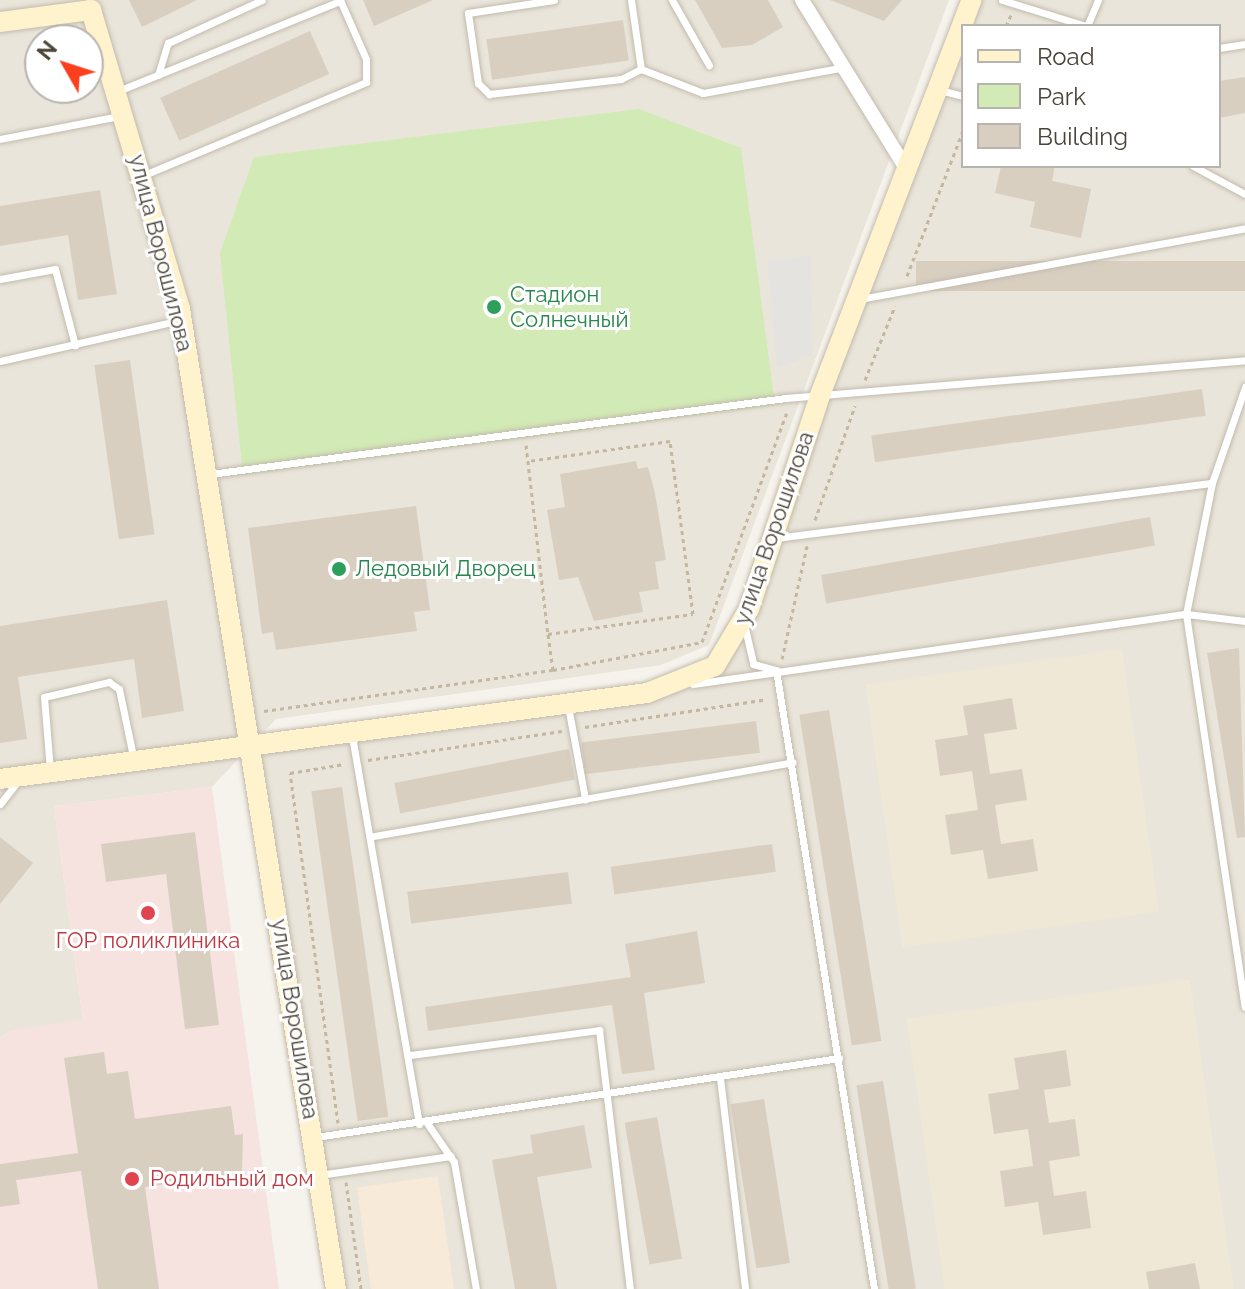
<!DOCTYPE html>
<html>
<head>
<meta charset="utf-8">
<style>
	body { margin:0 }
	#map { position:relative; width:1245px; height:1289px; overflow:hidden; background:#f6f3ec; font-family:Raleway,sans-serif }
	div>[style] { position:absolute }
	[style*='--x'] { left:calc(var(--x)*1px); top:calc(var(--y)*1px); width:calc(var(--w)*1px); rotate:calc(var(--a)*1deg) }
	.residential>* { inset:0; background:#eae5da }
	.commercial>* { inset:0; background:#f7ead8; transform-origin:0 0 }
	.education>* { inset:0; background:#efe8d6; transform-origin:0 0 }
	.medical>* { inset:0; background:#f6e3e0 }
	.green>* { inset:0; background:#d2eab5 }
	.parking>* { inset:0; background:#e5e3e0 }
	.building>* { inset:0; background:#d8cfc1; transform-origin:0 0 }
	.path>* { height:3px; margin-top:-1.5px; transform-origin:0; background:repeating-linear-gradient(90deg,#c4b79f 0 4px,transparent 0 8px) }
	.roads { filter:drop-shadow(0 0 2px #c2bbae) drop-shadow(0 0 2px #c2bbae) }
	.lane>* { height:7px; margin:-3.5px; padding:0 3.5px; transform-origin:3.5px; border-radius:3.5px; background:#fff }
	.street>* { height:14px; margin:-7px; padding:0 7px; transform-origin:7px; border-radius:7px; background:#fff }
	.secondary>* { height:20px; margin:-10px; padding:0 10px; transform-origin:10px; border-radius:10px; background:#fff3cd }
	.dots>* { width:22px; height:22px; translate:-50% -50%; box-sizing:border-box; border:4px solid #fff; border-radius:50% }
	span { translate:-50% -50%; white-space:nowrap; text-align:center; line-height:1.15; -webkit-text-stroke:6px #fff; paint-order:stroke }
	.street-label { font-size:22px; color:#4b4439 }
	.leisure-label { font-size:22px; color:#27864d }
	.left { translate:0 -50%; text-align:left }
	.health-label { font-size:22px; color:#be3a42 }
	.legend { position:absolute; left:961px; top:24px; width:260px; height:144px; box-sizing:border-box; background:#fff; border:2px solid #b7b4b0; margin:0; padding:10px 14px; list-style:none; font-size:24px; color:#4b4439 }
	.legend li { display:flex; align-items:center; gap:16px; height:40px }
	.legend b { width:40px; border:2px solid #b7b4b0 }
	.north { position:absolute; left:24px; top:24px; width:80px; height:80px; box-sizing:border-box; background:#fff; border:2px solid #b7b4b0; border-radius:50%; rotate:309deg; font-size:22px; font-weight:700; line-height:32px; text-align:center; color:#4b4439 }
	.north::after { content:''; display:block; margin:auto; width:28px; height:36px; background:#fc3f1d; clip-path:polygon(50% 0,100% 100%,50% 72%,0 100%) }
</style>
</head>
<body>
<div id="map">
	<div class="residential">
		<div style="clip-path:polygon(evenodd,0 0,949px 0,709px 645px,661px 665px,276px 719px,212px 787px,54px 806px,83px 1020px,10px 1031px,0 1038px,0 0,40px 40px,88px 40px,88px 88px,40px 88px,40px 40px)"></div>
		<div style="clip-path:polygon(evenodd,972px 0,1245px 0,1245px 1289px,336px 1289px,255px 748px,647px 693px,726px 651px,972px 0,963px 26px,1219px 26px,1219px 166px,963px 166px,963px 26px)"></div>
	</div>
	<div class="commercial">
		<div style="left:438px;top:1176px;width:114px;height:82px;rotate:82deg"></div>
	</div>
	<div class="education">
		<div style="left:1122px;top:649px;width:265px;height:259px;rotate:82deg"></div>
		<div style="left:1190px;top:979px;width:313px;height:286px;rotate:82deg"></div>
	</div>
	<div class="medical">
		<div style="clip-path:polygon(212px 787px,279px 1289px,0 1289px,0 1039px,9px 1031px,83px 1019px,54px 806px)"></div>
	</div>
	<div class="green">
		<div style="clip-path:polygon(639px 109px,741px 148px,775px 405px,243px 475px,220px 253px,254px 157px)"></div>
	</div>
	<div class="parking">
		<div style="clip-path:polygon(811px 256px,813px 355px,777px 368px,767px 260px)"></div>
	</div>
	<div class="building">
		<div style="clip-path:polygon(129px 0,197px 0,142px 27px)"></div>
		<div style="clip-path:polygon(363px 0,433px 0,374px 26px)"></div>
		<div style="clip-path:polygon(695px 0,768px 0,783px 27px,752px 45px,722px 48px)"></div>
		<div style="clip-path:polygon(830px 0,902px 0,884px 21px)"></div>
		<div style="left:623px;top:20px;width:41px;height:138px;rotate:82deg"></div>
		<div style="left:310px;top:31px;width:47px;height:164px;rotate:66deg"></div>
		<div style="clip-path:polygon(1245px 77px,1245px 113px,1219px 118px,1219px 81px)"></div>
		<div style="clip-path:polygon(1001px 166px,1055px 166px,1052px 181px,1091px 189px,1081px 238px,1030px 227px,1035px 202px,995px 193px)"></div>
		<div style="clip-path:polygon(100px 190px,117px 294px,78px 300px,68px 235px,0 246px,0 206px)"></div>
		<div style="left:1245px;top:261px;width:30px;height:329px;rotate:90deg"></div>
		<div style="left:130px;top:360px;width:176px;height:36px;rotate:82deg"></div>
		<div style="left:1202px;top:389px;width:27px;height:334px;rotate:82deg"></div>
		<div style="clip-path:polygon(636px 461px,638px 469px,648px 467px,655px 493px,666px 560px,655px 562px,659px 589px,639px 592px,643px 612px,594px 621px,578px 577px,559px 580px,547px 510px,565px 507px,560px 474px)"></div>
		<div style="clip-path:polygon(416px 506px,430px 610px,414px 612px,417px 631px,276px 650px,273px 632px,262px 634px,248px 528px)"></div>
		<div style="left:1150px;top:517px;width:29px;height:334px;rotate:80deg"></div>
		<div style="clip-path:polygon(167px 600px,184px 711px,142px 718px,134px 659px,18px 677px,27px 739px,0 743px,0 626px)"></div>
		<div style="clip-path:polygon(1239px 648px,1245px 837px,1237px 838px,1207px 653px)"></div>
		<div style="clip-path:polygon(1012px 698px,1017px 729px,984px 734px,990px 774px,1022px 769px,1027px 800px,995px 805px,1001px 844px,1033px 839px,1038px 871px,988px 879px,983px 850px,951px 855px,945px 815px,978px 810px,972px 771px,940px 776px,935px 740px,968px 735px,963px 706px)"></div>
		<div style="left:829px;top:710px;width:335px;height:30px;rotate:81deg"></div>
		<div style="left:756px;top:721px;width:32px;height:176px;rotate:83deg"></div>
		<div style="left:569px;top:749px;width:31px;height:178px;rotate:79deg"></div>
		<div style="left:342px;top:787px;width:333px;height:31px;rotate:82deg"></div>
		<div style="clip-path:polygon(195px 832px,219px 1025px,185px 1029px,166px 874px,106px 882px,101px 844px)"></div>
		<div style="clip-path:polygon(0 837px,33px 863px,0 904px)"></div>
		<div style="left:772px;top:844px;width:28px;height:163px;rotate:82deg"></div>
		<div style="left:568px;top:872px;width:32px;height:162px;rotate:83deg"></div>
		<div style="clip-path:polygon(697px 931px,705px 983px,644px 993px,655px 1070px,622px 1074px,612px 1005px,428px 1031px,425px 1007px,631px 977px,625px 944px)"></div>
		<div style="clip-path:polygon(1066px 1050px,1071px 1086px,1044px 1090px,1049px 1123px,1075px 1119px,1080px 1156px,1049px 1161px,1054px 1196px,1086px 1191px,1091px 1228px,1043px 1235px,1038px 1202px,1005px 1207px,1000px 1171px,1033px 1166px,1028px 1129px,994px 1134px,988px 1094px,1019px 1089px,1014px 1058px)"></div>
		<div style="clip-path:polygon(104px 1052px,107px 1074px,128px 1071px,135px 1119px,231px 1106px,235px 1135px,243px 1134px,242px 1174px,145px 1187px,159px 1289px,98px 1289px,81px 1171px,16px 1180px,20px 1204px,0 1207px,0 1164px,78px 1153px,64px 1058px)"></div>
		<div style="left:883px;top:1081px;width:210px;height:27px;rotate:81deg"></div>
		<div style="left:764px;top:1099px;width:166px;height:34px;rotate:81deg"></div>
		<div style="left:657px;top:1117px;width:144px;height:33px;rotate:80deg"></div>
		<div style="clip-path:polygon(584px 1125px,592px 1168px,537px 1177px,557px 1289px,515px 1289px,492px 1160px,533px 1153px,530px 1135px)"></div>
		<div style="clip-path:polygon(1195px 1263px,1200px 1289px,1149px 1289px,1146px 1272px)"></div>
	</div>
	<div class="path">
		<div style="--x:1006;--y:26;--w:12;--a:-66"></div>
		<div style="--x:907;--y:276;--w:155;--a:-68.9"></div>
		<div style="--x:865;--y:380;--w:80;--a:-67.9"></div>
		<div style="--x:526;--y:445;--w:190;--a:83.4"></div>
		<div style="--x:548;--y:634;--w:146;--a:-7.9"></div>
		<div style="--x:693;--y:614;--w:175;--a:-97.6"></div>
		<div style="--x:670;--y:441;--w:143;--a:172"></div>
		<div style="--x:815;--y:520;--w:121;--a:-70.7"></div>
		<div style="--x:782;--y:659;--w:116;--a:-77.5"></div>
		<div style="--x:553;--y:670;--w:152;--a:-10.6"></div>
		<div style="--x:702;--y:642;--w:247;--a:-69.7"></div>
		<div style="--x:264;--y:711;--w:292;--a:-8.1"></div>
		<div style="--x:553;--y:670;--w:36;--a:-98"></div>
		<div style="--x:585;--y:727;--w:184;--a:-8.7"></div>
		<div style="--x:368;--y:760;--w:196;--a:-8.5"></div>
		<div style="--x:338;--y:1123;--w:353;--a:-97.8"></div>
		<div style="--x:290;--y:773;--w:55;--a:-9.5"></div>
		<div style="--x:346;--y:1182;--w:108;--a:82"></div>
	</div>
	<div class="roads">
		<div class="lane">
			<div style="--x:554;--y:0;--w:87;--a:171.4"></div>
			<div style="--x:468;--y:13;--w:71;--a:81.9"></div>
			<div style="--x:478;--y:83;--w:16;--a:45"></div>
			<div style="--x:489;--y:94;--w:133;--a:-6.5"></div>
			<div style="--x:621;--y:79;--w:22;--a:-27"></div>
			<div style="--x:631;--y:0;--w:70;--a:81.8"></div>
			<div style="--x:672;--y:0;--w:75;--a:60.4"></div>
			<div style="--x:1002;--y:0;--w:88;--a:17.2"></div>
			<div style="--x:1087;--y:26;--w:28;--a:-67"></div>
			<div style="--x:1219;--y:48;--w:26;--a:-9"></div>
			<div style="--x:641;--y:69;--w:66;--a:21.2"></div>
			<div style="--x:703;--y:93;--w:143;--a:-10.4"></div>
			<div style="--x:158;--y:75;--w:34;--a:-73"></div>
			<div style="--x:168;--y:43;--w:103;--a:-24.6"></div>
			<div style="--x:940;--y:90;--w:24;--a:15"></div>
			<div style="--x:118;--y:91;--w:240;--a:-22.1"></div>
			<div style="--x:0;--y:139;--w:122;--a:-10.9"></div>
			<div style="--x:1193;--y:166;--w:59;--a:28.3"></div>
			<div style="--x:144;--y:175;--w:241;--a:-22.7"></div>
			<div style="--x:366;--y:82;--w:23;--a:-90"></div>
			<div style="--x:366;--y:59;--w:64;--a:-113.8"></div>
			<div style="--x:0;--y:279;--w:56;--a:-10.3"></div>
			<div style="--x:55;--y:269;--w:79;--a:75.3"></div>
			<div style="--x:860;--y:299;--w:391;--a:-10.4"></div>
			<div style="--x:0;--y:361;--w:186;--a:-12.8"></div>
			<div style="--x:210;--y:474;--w:581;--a:-7.52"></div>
			<div style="--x:786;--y:398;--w:461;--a:-4.7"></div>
			<div style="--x:775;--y:538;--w:440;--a:-7.2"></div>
			<div style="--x:1245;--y:621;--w:59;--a:-173.2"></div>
			<div style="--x:1186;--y:614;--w:397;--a:81.5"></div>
			<div style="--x:745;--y:628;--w:37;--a:77"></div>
			<div style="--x:753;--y:664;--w:24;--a:15"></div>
			<div style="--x:776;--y:670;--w:627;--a:81"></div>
			<div style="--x:693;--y:684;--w:498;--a:-8.1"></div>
			<div style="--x:1186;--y:614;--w:134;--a:-78.8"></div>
			<div style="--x:1212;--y:483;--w:102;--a:-71"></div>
			<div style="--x:568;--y:706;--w:95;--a:79.6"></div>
			<div style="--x:352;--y:736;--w:394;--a:80.2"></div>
			<div style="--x:50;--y:770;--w:73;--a:-94.7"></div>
			<div style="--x:44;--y:697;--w:67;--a:-13"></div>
			<div style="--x:109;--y:682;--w:12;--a:35"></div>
			<div style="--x:119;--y:689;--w:74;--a:78.2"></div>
			<div style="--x:0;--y:804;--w:29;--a:-52"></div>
			<div style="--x:374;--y:836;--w:425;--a:-10"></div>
			<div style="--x:410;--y:1055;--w:191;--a:-7.5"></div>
			<div style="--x:599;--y:1030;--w:261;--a:83.2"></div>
			<div style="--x:720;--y:1078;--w:212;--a:83.2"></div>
			<div style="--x:427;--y:1123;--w:47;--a:55.3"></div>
			<div style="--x:454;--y:1162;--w:129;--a:80.2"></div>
			<div style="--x:316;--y:1137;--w:529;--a:-8.59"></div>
			<div style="--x:319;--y:1175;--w:133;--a:-8.2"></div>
		</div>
		<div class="street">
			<div style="--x:802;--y:0;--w:200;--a:58.3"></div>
		</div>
		<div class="secondary">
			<div style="--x:0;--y:22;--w:92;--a:-7.5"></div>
			<div style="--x:91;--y:10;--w:312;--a:73.4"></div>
			<div style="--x:180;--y:309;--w:992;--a:80.96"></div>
			<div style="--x:0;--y:779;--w:653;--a:-7.57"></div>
			<div style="--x:647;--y:693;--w:73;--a:-21.7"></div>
			<div style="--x:715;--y:666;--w:66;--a:-59.2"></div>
			<div style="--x:749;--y:609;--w:225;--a:-71.6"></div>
			<div style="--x:820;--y:395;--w:423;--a:-69"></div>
		</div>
	</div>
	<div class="dots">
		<div style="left:494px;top:307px;background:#2e9e5b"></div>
		<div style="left:339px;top:569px;background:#2e9e5b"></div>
		<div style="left:148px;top:913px;background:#e0444e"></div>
		<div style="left:132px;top:1179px;background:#e0444e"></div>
	</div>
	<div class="street-label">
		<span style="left:161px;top:253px;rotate:76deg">улица Ворошилова</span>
		<span style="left:774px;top:528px;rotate:-71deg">улица Ворошилова</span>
		<span style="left:295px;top:1019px;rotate:81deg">улица Ворошилова</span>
	</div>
	<div class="leisure-label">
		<span class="left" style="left:510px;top:307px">Стадион<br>Солнечный</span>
		<span class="left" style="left:355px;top:569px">Ледовый Дворец</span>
	</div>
	<div class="health-label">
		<span style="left:148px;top:941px">ГОР поликлиника</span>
		<span class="left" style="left:150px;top:1179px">Родильный дом</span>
	</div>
	<ul class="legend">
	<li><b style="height:10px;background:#fff3cd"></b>Road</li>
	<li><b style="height:22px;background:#d2eab5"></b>Park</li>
	<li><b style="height:22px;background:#d8cfc1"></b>Building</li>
	</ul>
	<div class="north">N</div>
</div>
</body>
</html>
